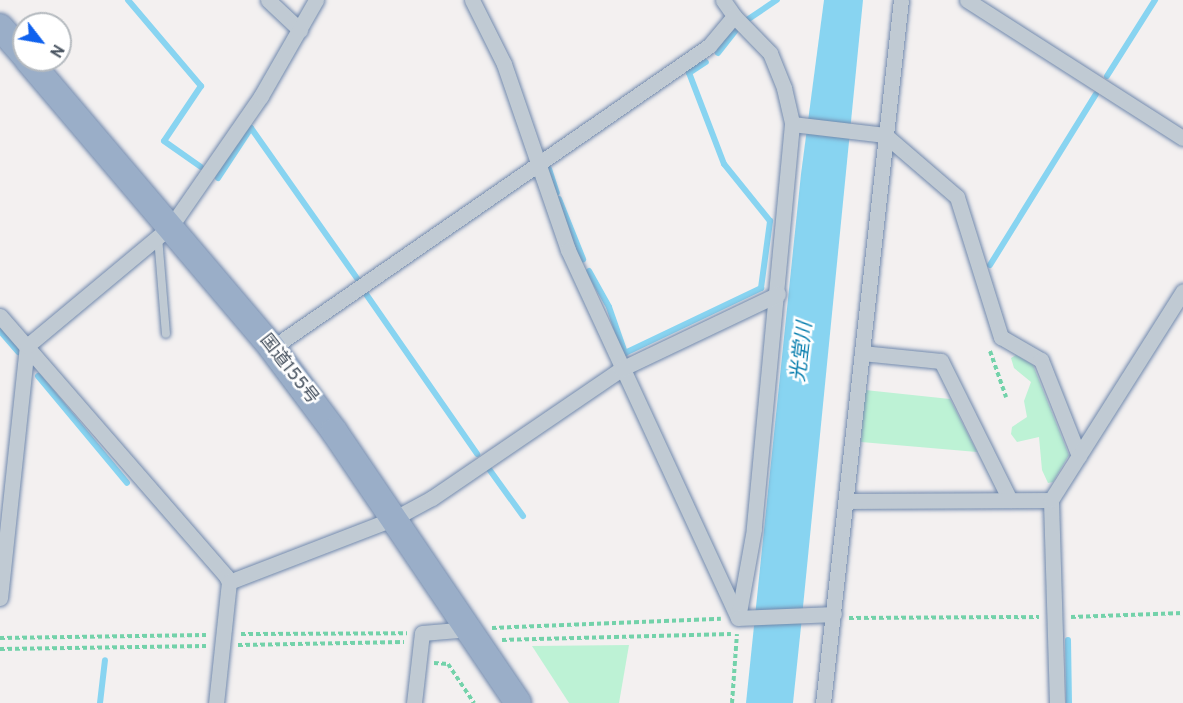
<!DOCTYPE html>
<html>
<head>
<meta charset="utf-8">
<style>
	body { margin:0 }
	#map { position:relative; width:1183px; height:703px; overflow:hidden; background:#f3f0f0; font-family:Overpass,"Noto Sans JP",sans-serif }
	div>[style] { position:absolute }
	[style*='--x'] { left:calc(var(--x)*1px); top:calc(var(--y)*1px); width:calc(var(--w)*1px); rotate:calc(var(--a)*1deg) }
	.green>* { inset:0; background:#bdf2d5 }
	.water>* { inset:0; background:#88d4f1 }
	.stream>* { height:6px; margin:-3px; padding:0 3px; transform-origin:3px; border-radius:3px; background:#88d4f1 }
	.path>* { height:4px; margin-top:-2px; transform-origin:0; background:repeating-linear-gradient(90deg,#73d2aa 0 4.5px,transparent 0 7.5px) }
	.roads { filter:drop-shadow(0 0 2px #7189ad) drop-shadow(0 0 2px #7189ad) }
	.service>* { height:8px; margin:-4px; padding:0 4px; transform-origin:4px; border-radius:4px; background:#c0cad3 }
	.minor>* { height:15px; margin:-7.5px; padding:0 7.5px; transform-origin:7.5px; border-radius:7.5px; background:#c0cad3 }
	.trunk>* { height:26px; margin:-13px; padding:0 13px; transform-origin:13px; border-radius:13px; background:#9aaec8 }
	span { translate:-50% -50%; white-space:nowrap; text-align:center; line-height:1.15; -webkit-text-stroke:5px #fff; paint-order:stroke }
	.street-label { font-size:18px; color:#47525f }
	.water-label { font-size:20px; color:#067dad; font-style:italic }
	.north { position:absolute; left:12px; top:12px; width:60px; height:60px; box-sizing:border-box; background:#fff; border:2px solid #b5babf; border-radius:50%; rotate:121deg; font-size:16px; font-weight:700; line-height:24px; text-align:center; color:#47525f }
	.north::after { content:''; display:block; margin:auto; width:21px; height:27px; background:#0f61ee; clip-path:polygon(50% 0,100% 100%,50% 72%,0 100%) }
</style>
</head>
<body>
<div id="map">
	<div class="green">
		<div style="clip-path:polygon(1016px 355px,1033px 365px,1069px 455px,1053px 482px,1048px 483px,1042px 470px,1039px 437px,1017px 442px,1011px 434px,1012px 427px,1027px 417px,1024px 401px,1031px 382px,1014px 368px,1011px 358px)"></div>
		<div style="clip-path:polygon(865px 390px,950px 399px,977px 452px,861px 442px)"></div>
		<div style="clip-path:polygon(629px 645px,619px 703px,569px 703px,532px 646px)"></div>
	</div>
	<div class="water">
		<div style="clip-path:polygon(824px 0,863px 0,802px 617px,793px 703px,746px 703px,801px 174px)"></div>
	</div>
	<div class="stream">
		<div style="--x:128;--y:0;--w:113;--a:49.7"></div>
		<div style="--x:201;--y:86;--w:66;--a:123.9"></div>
		<div style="--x:164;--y:141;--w:45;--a:35.1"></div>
		<div style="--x:747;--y:20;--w:36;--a:-34"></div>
		<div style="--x:718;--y:53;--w:29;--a:-52"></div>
		<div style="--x:1107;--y:76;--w:90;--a:-57.7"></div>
		<div style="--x:549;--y:169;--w:25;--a:72"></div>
		<div style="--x:218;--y:178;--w:60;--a:-56.6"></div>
		<div style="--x:251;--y:128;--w:184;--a:54.8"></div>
		<div style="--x:559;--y:199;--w:65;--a:68.2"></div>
		<div style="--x:990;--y:265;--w:201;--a:-58.2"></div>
		<div style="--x:589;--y:271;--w:41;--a:60.9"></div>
		<div style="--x:609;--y:307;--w:49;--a:70.8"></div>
		<div style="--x:625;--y:353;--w:151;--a:-25.5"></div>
		<div style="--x:761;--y:288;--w:68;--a:-82.3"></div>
		<div style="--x:770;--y:221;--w:73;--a:-128.9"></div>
		<div style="--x:724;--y:164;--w:97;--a:-111"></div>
		<div style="--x:689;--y:73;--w:20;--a:-33"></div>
		<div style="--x:366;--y:294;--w:195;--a:55.2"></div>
		<div style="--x:0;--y:331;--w:28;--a:49"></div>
		<div style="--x:38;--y:376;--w:139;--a:50.2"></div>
		<div style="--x:489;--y:469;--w:58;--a:54.1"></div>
		<div style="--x:1068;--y:640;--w:63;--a:89.1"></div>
		<div style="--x:100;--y:703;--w:43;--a:-83.4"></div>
	</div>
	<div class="path">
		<div style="--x:990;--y:351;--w:49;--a:70.8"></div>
		<div style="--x:1071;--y:617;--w:112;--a:-2"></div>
		<div style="--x:849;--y:618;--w:190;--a:-0.3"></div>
		<div style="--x:492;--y:628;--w:229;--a:-2.3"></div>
		<div style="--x:241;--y:634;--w:166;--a:-0.3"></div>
		<div style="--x:0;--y:638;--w:206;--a:-0.8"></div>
		<div style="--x:502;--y:640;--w:229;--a:-1.5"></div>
		<div style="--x:238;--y:645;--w:166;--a:-1"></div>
		<div style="--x:0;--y:649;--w:206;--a:-0.8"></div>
		<div style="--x:434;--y:663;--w:14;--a:4"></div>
		<div style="--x:448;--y:664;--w:47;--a:56.3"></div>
		<div style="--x:732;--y:703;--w:69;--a:-85.9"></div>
	</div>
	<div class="roads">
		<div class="service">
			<div style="--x:158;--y:237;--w:97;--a:85.3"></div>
		</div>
		<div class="minor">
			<div style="--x:268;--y:0;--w:44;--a:43.2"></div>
			<div style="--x:472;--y:0;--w:72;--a:63.4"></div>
			<div style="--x:504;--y:64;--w:197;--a:71"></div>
			<div style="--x:568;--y:250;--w:405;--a:65.2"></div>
			<div style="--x:723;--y:0;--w:19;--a:55"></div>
			<div style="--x:967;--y:0;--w:256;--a:32.6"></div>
			<div style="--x:792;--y:124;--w:94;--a:6.7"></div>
			<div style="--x:885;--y:135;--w:95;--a:40.7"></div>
			<div style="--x:957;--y:197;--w:147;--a:72.6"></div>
			<div style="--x:1001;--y:337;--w:46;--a:29.9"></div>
			<div style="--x:1041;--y:360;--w:103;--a:68.4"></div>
			<div style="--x:0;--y:316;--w:344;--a:49"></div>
			<div style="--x:226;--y:576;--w:7;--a:63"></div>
			<div style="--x:229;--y:582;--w:122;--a:96.1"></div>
			<div style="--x:272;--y:348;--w:531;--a:-34.65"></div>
			<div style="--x:709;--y:46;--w:39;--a:-50"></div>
			<div style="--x:734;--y:16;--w:52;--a:45.8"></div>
			<div style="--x:770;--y:53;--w:38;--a:68"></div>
			<div style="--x:784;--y:88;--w:37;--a:77"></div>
			<div style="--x:792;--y:124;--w:407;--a:95.4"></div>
			<div style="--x:754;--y:529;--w:90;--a:100.2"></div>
			<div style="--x:862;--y:353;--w:79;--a:5.8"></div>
			<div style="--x:941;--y:361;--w:155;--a:63.6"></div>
			<div style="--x:847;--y:501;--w:204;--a:-0.3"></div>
			<div style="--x:229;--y:582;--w:178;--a:-21.1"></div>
			<div style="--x:395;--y:518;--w:42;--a:-28.4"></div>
			<div style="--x:432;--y:498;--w:229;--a:-34.3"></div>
			<div style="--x:621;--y:369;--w:174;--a:-25.5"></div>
			<div style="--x:0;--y:598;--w:253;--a:-83.9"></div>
			<div style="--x:27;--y:346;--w:187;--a:-39.8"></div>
			<div style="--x:171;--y:226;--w:158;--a:-55.3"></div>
			<div style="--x:261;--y:96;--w:111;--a:-60.2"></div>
			<div style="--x:738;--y:618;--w:96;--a:-2.4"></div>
			<div style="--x:414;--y:703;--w:70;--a:-83.5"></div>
			<div style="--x:422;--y:633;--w:48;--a:-4.8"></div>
			<div style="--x:823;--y:703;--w:707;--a:-83.67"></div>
			<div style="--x:1057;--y:703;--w:203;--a:-91.7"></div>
			<div style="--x:1051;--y:500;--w:247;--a:-57.7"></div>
		</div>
		<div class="trunk">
			<div style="--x:0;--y:27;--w:37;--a:49"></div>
			<div style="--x:28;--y:60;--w:377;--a:49.7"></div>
			<div style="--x:272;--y:348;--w:104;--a:53.2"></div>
			<div style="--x:334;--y:431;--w:328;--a:55.9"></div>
		</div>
	</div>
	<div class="street-label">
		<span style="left:288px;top:370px;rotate:52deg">国道155号</span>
	</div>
	<div class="water-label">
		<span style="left:803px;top:352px;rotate:-83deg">光堂川</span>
	</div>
	<div class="north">N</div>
</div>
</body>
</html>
